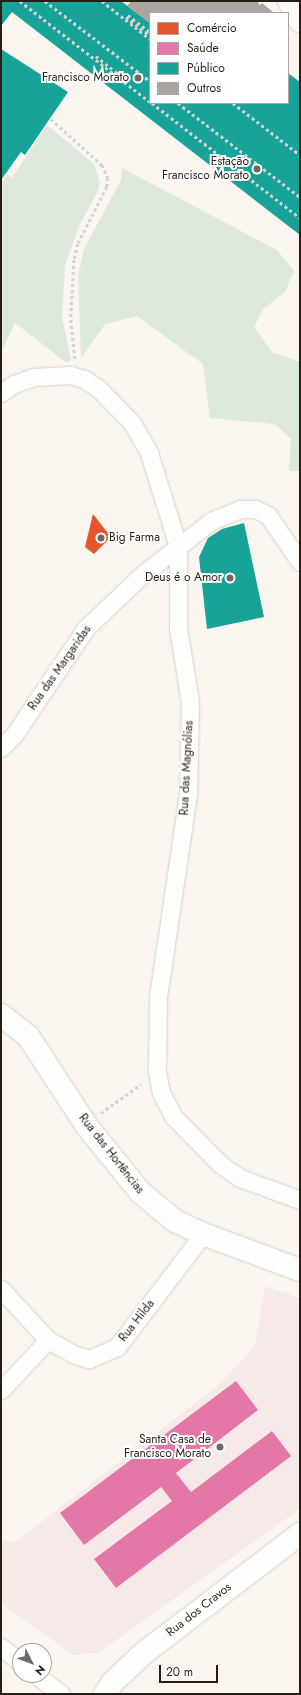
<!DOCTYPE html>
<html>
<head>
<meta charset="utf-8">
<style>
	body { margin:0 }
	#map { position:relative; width:301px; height:1695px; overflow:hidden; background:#faf5ef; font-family:Jost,sans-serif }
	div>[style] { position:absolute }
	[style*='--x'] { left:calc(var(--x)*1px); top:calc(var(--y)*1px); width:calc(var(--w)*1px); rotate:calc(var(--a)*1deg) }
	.medical>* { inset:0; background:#f7e9e8 }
	.green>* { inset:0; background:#dce9dc }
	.shops>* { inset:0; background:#e4572e }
	.health>* { inset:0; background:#e377a8 }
	.public>* { inset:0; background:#17a398 }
	.building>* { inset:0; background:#aca59f }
	.path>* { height:2.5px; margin-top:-1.25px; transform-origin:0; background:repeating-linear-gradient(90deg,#d5d3d1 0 3px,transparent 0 6px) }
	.roads { filter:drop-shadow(0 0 1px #d8d1c9) drop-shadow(0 0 1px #d8d1c9) }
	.street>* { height:17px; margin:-8.5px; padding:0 8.5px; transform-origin:8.5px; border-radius:8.5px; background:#fefefd }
	.secondary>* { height:22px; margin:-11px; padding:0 11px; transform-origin:11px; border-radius:11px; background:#fefefd }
	.dots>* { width:11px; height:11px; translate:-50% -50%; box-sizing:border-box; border:2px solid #fff; border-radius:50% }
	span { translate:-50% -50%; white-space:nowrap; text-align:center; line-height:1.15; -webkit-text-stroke:4px #fff; paint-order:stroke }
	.poi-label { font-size:12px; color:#271e15 }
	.right { translate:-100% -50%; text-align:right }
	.left { translate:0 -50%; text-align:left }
	.street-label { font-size:12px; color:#271e15 }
	.frame { position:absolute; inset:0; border:2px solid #271e15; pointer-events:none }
	.legend { position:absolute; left:149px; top:12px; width:140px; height:92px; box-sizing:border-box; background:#fff; border:1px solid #a9a5a1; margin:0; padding:5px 7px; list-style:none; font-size:12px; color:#271e15 }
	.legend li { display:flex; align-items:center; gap:8px; height:20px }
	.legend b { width:20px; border:1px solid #a9a5a1 }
	.north { position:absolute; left:12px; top:1643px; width:40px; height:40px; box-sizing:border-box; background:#fff; border:1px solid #a9a5a1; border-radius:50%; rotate:132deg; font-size:11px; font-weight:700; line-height:16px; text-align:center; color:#271e15 }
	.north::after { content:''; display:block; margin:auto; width:14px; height:18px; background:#716961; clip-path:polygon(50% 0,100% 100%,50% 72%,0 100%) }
	.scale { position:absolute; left:159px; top:1665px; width:59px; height:18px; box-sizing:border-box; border:2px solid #271e15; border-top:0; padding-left:5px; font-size:12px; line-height:14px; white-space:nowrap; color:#271e15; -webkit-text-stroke:3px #fff; paint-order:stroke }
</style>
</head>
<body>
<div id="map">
	<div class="medical">
		<div style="clip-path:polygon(265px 1286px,300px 1298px,300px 1509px,98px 1653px,73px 1655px,1px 1603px,1px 1540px,14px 1543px,220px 1384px,255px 1346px)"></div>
	</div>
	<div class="green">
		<div style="clip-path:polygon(47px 125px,94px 164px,100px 182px,97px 193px,79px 226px,65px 266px,62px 317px,71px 360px,67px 363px,15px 323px,1px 353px,1px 184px,8px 175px,12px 178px)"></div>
		<div style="clip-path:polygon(122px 168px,277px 250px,294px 271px,285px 292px,263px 309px,254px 327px,272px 352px,300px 362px,300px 471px,289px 471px,291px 439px,275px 424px,210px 418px,203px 364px,137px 316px,105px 324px,81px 358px,78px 276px,84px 249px,121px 180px)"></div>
	</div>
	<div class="shops">
		<div style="clip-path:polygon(93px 514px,111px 537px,94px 554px,85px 547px)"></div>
	</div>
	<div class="health">
		<div style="clip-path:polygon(236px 1381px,258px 1410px,176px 1473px,191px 1492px,272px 1431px,291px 1456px,116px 1588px,94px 1559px,172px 1501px,161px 1487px,84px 1545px,60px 1513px)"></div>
	</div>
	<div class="public">
		<div style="clip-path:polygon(1px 1px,121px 1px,150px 23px,150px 103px,288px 103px,288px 73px,300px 82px,300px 235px,12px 12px,1px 26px)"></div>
		<div style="clip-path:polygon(1px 49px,68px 92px,25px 155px,21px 152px,1px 180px)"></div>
		<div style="clip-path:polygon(244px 523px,264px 617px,207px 629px,199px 557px,208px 538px,222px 529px)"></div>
	</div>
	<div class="building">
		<div style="clip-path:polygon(131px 1px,260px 1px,258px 3px,260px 5px,262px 3px,274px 13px,150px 13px,150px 23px,127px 6px)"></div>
	</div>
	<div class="path">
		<div style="--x:20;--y:1;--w:165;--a:37.8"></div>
		<div style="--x:45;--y:1;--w:132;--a:37.3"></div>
		<div style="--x:102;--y:1;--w:61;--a:38.4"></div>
		<div style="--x:128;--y:15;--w:28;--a:38"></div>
		<div style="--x:126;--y:17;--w:31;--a:38"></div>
		<div style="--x:96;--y:56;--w:32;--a:39"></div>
		<div style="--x:152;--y:103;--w:187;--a:37.8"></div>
		<div style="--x:178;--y:103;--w:154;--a:37.6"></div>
		<div style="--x:233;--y:103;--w:85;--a:37.8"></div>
		<div style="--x:51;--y:119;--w:69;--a:42"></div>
		<div style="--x:102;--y:165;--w:14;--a:65"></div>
		<div style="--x:108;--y:178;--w:9;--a:96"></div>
		<div style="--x:107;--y:187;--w:64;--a:117"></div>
		<div style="--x:78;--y:244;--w:16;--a:104"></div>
		<div style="--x:74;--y:260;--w:60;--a:92.9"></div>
		<div style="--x:71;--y:320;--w:39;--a:84"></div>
		<div style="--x:101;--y:1113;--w:49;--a:-35.9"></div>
	</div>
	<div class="roads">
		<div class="street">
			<div style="--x:1;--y:393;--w:16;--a:-35"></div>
			<div style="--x:14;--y:384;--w:20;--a:-20"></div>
			<div style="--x:33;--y:377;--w:37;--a:-3"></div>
			<div style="--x:70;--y:375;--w:15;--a:16"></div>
			<div style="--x:84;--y:379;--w:17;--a:33"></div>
			<div style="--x:98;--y:388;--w:49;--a:45.8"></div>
			<div style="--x:132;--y:423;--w:34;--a:60"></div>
			<div style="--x:149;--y:453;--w:97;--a:72.7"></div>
			<div style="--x:178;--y:546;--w:82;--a:90"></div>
			<div style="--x:178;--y:628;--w:75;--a:80.8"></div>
			<div style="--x:190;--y:702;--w:92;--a:91.2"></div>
			<div style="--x:188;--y:794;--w:205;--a:98.4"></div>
			<div style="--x:158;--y:997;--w:75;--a:90.8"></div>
			<div style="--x:157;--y:1072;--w:21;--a:79"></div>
			<div style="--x:161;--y:1093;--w:26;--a:62"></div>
			<div style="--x:173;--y:1116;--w:67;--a:45.6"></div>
			<div style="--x:220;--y:1164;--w:24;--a:35"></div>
			<div style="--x:240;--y:1178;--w:64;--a:20.1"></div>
			<div style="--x:1;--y:748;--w:18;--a:-45"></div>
			<div style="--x:14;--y:735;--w:129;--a:-56.1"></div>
			<div style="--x:86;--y:628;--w:79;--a:-43.5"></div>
			<div style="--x:143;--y:574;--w:86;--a:-37.9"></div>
			<div style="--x:211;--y:521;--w:31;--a:-22"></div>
			<div style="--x:240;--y:509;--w:15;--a:0"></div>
			<div style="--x:255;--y:509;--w:14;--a:25"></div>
			<div style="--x:268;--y:515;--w:57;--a:55.8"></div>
			<div style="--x:1;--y:1289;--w:69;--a:47.3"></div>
			<div style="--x:48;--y:1340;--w:31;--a:29"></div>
			<div style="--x:75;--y:1355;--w:15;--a:16"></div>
			<div style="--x:89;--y:1359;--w:30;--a:-23"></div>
			<div style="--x:117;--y:1347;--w:142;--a:-52.7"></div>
			<div style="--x:1;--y:1390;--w:69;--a:-46.8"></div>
			<div style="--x:1;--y:1647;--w:24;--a:38"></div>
			<div style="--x:36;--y:1675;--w:31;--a:37"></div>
		</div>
		<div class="secondary">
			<div style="--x:289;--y:1;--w:23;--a:61"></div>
			<div style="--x:1;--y:1015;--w:34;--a:38"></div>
			<div style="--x:28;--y:1036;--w:106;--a:56.9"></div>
			<div style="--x:86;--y:1125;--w:86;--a:51.1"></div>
			<div style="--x:140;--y:1192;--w:45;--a:39.6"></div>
			<div style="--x:175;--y:1221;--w:31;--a:25"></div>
			<div style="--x:203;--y:1234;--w:103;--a:20.4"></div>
			<div style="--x:105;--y:1694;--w:14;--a:-56"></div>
			<div style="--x:113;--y:1682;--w:44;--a:-43.2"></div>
			<div style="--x:145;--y:1652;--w:195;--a:-37.3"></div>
		</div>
	</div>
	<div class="dots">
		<div style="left:138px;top:78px;background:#716961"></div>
		<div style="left:257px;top:169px;background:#716961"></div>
		<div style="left:101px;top:538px;background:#716961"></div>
		<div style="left:230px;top:578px;background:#716961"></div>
		<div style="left:220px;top:1447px;background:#716961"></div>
	</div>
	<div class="poi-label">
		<span class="right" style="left:129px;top:78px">Francisco Morato</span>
		<span class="right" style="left:249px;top:169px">Estação<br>Francisco Morato</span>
		<span class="left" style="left:109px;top:538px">Big Farma</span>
		<span class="right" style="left:222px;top:578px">Deus é o Amor</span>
		<span class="right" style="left:211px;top:1447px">Santa Casa de<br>Francisco Morato</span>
	</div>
	<div class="street-label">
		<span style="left:60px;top:668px;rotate:-55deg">Rua das Margaridas</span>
		<span style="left:187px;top:768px;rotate:-87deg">Rua das Magnólias</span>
		<span style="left:111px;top:1154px;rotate:52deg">Rua das Hortências</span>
		<span style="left:137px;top:1321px;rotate:-52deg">Rua Hilda</span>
		<span style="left:199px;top:1610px;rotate:-38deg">Rua dos Cravos</span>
	</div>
	<div class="frame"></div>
	<ul class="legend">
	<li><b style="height:11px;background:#e4572e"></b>Comércio</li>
	<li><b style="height:11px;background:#e377a8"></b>Saúde</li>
	<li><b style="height:11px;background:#17a398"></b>Público</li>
	<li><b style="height:11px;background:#aca59f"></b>Outros</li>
	</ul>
	<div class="north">N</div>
	<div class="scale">20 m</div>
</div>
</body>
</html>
